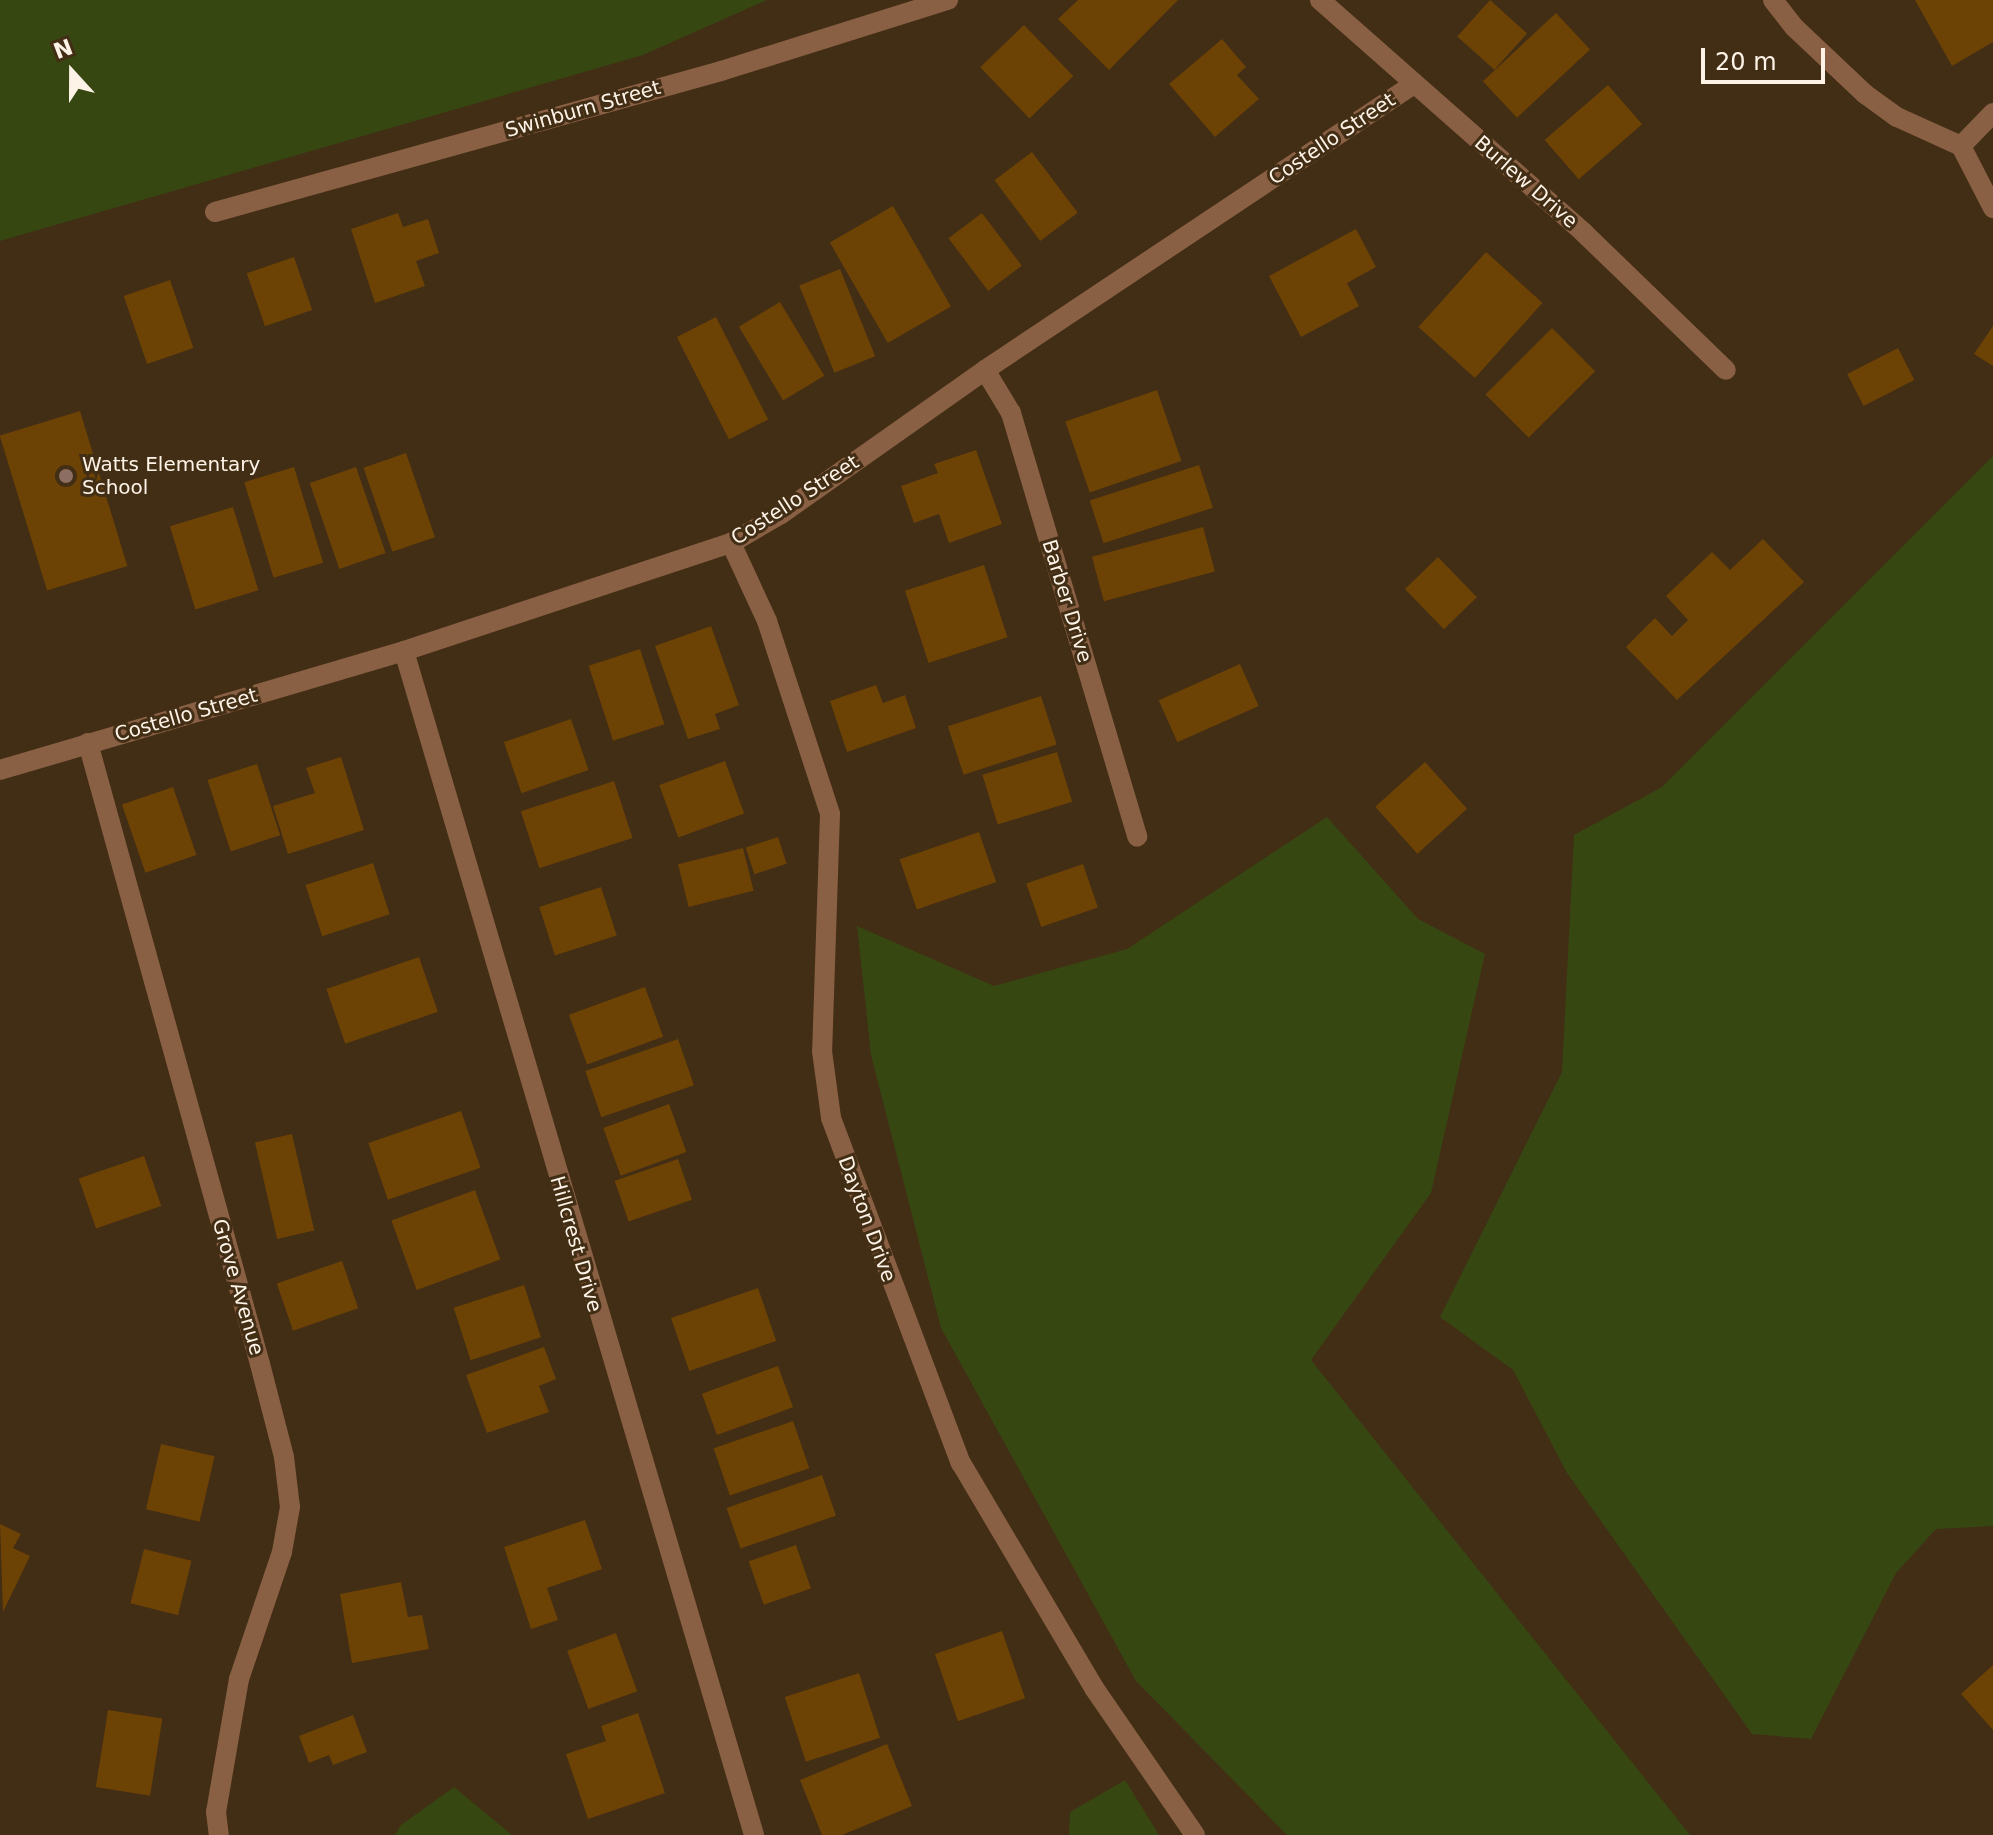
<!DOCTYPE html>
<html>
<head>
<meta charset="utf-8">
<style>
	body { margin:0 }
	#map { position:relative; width:1993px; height:1835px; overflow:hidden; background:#422d15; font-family:"DejaVu Sans",sans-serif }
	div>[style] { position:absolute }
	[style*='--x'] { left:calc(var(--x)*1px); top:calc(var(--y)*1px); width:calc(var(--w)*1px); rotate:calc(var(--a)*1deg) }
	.green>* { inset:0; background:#374712 }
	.building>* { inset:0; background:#6c4205; transform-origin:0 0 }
	.minor>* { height:20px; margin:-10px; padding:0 10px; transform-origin:10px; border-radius:10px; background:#896044 }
	.dots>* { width:22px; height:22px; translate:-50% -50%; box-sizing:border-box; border:4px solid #422d15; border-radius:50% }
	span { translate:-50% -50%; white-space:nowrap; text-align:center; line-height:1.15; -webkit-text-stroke:6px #422d15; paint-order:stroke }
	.street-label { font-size:20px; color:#fef3e7 }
	.poi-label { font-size:20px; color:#fef3e7 }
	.left { translate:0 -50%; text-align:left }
	.north { position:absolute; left:32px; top:32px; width:80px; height:80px; -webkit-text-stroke:6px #422d15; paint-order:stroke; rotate:339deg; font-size:22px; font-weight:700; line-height:32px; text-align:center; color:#fef3e7 }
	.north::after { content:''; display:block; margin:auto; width:28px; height:36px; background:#fef3e7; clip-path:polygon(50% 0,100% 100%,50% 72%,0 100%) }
	.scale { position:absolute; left:1701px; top:48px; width:124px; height:36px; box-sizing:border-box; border:4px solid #fef3e7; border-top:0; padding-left:10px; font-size:24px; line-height:28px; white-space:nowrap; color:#fef3e7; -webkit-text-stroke:6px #422d15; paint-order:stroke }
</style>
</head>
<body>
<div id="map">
	<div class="green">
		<div style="clip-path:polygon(0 0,767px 0,643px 55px,0 241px)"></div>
		<div style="clip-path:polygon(1993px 456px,1993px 1526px,1936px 1529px,1896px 1573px,1811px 1739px,1752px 1734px,1567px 1473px,1513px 1370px,1440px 1317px,1562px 1072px,1574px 835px,1662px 787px)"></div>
		<div style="clip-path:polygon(1327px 817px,1418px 919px,1485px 954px,1431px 1193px,1311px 1360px,1690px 1835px,1287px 1835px,1136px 1681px,941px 1328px,871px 1055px,857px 926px,994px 986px,1127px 949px)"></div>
		<div style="clip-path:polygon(1125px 1780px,1159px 1835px,1069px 1835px,1070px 1812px)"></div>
		<div style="clip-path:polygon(454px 1787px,512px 1835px,395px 1835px,401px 1825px)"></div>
	</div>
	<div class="building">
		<div style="clip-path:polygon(1078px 0,1178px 0,1109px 70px,1058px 19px)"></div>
		<div style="left:1490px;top:0;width:50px;height:49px;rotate:42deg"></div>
		<div style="clip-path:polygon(1915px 0,1993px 0,1993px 42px,1952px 66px)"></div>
		<div style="left:1556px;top:13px;width:50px;height:100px;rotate:47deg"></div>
		<div style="left:1024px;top:25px;width:71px;height:61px;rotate:46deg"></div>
		<div style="clip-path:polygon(1222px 39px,1246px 67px,1237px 75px,1259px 99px,1215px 137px,1169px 84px)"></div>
		<div style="left:1608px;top:85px;width:52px;height:84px;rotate:49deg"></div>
		<div style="left:1032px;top:152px;width:76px;height:47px;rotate:53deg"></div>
		<div style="left:893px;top:206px;width:116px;height:73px;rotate:60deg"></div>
		<div style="clip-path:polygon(398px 213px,403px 227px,428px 219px,439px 253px,416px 261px,425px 286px,375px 303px,351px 229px)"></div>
		<div style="left:982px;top:213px;width:66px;height:42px;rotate:53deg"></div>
		<div style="clip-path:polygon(1356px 229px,1376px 267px,1347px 283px,1359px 306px,1301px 337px,1269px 276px)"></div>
		<div style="left:1486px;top:252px;width:76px;height:101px;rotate:42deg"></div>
		<div style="left:294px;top:257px;width:56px;height:50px;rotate:71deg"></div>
		<div style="left:840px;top:269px;width:94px;height:44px;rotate:68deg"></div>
		<div style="left:170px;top:280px;width:72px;height:49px;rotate:71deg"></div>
		<div style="left:780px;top:302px;width:86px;height:48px;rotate:59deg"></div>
		<div style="left:716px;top:317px;width:115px;height:44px;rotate:63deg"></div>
		<div style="clip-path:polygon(1993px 326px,1993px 366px,1974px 354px)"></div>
		<div style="left:1552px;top:328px;width:61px;height:94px;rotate:45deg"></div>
		<div style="left:1898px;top:348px;width:36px;height:57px;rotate:63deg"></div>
		<div style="left:1157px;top:390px;width:75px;height:97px;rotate:71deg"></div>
		<div style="left:80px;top:411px;width:162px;height:84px;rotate:73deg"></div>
		<div style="clip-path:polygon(976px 450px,1002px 524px,949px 543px,939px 514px,914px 523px,901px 486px,938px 473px,934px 464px)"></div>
		<div style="left:406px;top:453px;width:89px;height:45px;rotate:71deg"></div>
		<div style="left:1199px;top:465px;width:45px;height:115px;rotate:72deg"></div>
		<div style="left:294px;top:467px;width:100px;height:52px;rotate:73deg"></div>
		<div style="left:356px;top:467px;width:91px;height:49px;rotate:71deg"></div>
		<div style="left:233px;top:507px;width:87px;height:66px;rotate:73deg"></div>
		<div style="left:1203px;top:527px;width:46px;height:115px;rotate:75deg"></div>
		<div style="clip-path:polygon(1763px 539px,1804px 582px,1677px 700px,1626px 647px,1655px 618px,1672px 636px,1688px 620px,1666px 596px,1712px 552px,1730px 570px)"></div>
		<div style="left:1438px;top:557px;width:56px;height:46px;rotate:46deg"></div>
		<div style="left:984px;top:565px;width:76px;height:83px;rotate:72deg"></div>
		<div style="clip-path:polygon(711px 626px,739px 705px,715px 714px,720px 729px,688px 739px,655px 646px)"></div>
		<div style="left:640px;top:649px;width:79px;height:54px;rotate:72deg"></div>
		<div style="left:1240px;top:664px;width:46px;height:89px;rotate:66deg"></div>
		<div style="clip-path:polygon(876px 685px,883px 703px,905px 695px,916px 728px,847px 752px,830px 701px)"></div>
		<div style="left:1041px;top:696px;width:51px;height:98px;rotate:72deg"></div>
		<div style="left:571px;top:719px;width:54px;height:71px;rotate:71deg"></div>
		<div style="left:1057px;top:752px;width:52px;height:78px;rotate:73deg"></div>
		<div style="clip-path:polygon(341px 757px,364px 830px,288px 854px,273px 806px,315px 793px,306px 768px)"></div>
		<div style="left:725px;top:761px;width:56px;height:70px;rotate:70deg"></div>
		<div style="left:1425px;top:762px;width:63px;height:67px;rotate:48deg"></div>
		<div style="left:257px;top:764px;width:75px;height:52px;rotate:72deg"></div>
		<div style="left:614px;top:781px;width:60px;height:98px;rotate:72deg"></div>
		<div style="left:173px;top:787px;width:72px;height:54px;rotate:71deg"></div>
		<div style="left:979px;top:832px;width:53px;height:84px;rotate:71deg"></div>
		<div style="left:778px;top:837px;width:28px;height:34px;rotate:72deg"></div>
		<div style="left:743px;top:848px;width:44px;height:67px;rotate:76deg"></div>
		<div style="left:373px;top:863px;width:54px;height:71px;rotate:72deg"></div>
		<div style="left:1083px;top:864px;width:46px;height:60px;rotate:71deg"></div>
		<div style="left:601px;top:887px;width:51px;height:65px;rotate:72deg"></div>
		<div style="left:419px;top:957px;width:58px;height:98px;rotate:71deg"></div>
		<div style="left:645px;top:987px;width:53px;height:81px;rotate:70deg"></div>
		<div style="left:678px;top:1039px;width:49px;height:98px;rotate:71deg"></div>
		<div style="left:669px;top:1104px;width:51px;height:70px;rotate:70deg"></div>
		<div style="left:461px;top:1111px;width:60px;height:98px;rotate:71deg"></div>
		<div style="left:292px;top:1134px;width:99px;height:38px;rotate:77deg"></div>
		<div style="left:144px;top:1156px;width:53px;height:69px;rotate:71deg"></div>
		<div style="left:678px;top:1159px;width:43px;height:67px;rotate:71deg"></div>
		<div style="left:475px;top:1190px;width:74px;height:89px;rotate:70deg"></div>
		<div style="left:342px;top:1261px;width:50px;height:69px;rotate:71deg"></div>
		<div style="left:524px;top:1285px;width:55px;height:74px;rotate:72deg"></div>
		<div style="left:758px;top:1288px;width:56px;height:92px;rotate:71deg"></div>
		<div style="clip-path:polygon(544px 1347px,556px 1379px,539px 1386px,549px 1412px,487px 1433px,466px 1375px)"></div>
		<div style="left:778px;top:1366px;width:44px;height:81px;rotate:70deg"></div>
		<div style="left:793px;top:1421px;width:50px;height:84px;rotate:71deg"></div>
		<div style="left:161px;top:1444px;width:55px;height:67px;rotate:13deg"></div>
		<div style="left:822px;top:1475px;width:43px;height:101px;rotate:71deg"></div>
		<div style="clip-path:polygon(585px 1520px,602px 1569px,547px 1588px,558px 1620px,531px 1629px,504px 1547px)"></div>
		<div style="clip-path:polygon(0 1524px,21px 1534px,13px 1548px,30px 1556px,3px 1612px)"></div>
		<div style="left:796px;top:1545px;width:46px;height:50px;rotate:71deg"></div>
		<div style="left:144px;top:1549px;width:49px;height:56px;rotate:14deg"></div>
		<div style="clip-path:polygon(401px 1582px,408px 1617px,422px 1615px,429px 1649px,352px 1663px,340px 1594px)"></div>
		<div style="left:1002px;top:1631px;width:71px;height:71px;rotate:71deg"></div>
		<div style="left:616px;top:1633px;width:62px;height:52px;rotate:70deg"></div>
		<div style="clip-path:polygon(1993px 1665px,1993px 1730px,1961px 1694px)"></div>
		<div style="left:859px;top:1673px;width:68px;height:78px;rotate:72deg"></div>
		<div style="left:108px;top:1710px;width:55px;height:78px;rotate:9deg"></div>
		<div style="clip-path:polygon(638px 1713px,665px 1793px,588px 1819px,566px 1754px,606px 1741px,601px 1726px)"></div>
		<div style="clip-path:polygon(353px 1715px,367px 1752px,333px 1765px,329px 1755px,309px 1763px,299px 1736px)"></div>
		<div style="clip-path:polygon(887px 1744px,912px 1806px,842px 1835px,822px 1835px,800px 1780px)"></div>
	</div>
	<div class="minor">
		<div style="--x:1320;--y:0;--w:352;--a:41.4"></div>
		<div style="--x:1584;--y:233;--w:197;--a:44"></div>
		<div style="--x:1773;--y:0;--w:34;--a:52"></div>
		<div style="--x:1794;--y:27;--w:98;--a:43.3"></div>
		<div style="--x:1865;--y:94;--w:39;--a:36"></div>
		<div style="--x:1897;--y:117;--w:70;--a:24.4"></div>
		<div style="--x:1961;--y:146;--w:70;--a:62.7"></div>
		<div style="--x:1961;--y:146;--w:46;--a:-45.9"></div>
		<div style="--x:215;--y:212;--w:525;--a:-15.57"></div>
		<div style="--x:721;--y:71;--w:238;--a:-17.4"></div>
		<div style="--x:985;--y:370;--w:50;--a:58.8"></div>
		<div style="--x:1011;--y:413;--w:442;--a:73.4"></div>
		<div style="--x:731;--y:543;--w:86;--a:65.2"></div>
		<div style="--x:767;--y:621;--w:203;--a:71.9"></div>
		<div style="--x:830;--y:814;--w:237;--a:91.9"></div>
		<div style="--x:822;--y:1051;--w:68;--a:82.3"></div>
		<div style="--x:831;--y:1118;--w:369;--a:69.4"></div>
		<div style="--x:961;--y:1463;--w:261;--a:59.4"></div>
		<div style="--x:1094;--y:1688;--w:178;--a:55.5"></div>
		<div style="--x:404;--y:651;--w:1235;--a:73.53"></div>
		<div style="--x:88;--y:743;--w:644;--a:74.52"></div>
		<div style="--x:260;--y:1364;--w:96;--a:75.5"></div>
		<div style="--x:284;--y:1457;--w:50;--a:83.2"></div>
		<div style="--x:290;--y:1507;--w:46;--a:100.1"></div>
		<div style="--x:282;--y:1552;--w:134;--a:108.7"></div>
		<div style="--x:239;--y:1679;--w:135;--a:99.8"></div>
		<div style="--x:216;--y:1812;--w:23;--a:83"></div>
		<div style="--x:0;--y:770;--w:421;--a:-16.4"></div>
		<div style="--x:404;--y:651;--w:344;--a:-18.3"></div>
		<div style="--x:731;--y:543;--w:58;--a:-30.1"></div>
		<div style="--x:781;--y:514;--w:250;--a:-35.2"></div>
		<div style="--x:985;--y:370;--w:516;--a:-33.69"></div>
	</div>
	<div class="dots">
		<div style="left:66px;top:476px;background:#8d6e63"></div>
	</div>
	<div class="street-label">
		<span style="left:583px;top:109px;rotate:-16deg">Swinburn Street</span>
		<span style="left:1332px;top:139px;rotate:-34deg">Costello Street</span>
		<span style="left:1526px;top:182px;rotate:41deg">Burlew Drive</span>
		<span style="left:795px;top:500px;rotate:-33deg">Costello Street</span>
		<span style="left:1067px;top:601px;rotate:73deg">Barber Drive</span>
		<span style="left:186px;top:715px;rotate:-16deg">Costello Street</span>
		<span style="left:867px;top:1219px;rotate:70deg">Dayton Drive</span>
		<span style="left:576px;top:1244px;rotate:74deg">Hillcrest Drive</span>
		<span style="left:238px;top:1287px;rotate:74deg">Grove Avenue</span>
	</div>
	<div class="poi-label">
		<span class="left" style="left:82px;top:476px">Watts Elementary<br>School</span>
	</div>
	<div class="north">N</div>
	<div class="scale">20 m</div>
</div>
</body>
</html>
